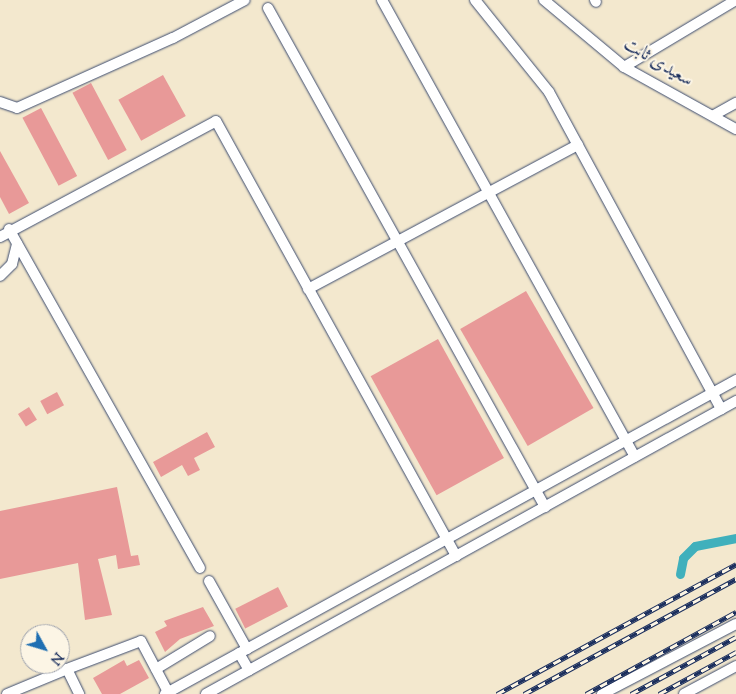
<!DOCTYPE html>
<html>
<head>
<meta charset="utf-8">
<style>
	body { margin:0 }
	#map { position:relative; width:736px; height:694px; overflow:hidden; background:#f3e8ce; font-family:"Sorts Mill Goudy",Amiri,serif }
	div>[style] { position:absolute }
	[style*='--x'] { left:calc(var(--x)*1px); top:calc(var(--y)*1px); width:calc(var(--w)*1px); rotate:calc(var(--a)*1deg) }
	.canal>* { height:9px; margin:-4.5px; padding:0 4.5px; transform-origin:4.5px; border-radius:4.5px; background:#40b0bc }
	.building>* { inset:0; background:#e89998; transform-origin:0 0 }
	.roads { filter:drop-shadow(0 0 1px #3b4b6f) drop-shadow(0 0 1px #3b4b6f) }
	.minor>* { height:10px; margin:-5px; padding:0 5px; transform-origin:5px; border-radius:5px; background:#fff }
	.rail>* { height:4.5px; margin-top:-2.25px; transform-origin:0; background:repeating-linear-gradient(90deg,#fcf5e5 0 8px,#1b2f5e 0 16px); box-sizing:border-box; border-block:1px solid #1b2f5e }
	span { translate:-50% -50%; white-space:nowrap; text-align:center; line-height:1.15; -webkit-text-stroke:4px #fcf5e5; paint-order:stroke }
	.street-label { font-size:19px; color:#1b2f5e }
	.north { position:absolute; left:20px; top:624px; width:50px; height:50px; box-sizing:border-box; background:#fcf5e5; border:1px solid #a2a6af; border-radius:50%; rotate:129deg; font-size:14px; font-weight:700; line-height:20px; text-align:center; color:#1b2f5e }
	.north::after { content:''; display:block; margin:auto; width:18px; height:22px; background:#1f6fb2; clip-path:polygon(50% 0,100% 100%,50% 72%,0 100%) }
</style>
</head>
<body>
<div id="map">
	<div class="canal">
		<div style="--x:680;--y:574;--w:16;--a:-79"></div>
		<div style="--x:683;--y:558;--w:17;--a:-45"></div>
		<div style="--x:695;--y:546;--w:42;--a:-11"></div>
	</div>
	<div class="building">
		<div style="left:163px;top:75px;width:47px;height:51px;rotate:61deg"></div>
		<div style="left:91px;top:83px;width:76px;height:21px;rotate:62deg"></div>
		<div style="left:41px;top:108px;width:77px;height:21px;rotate:62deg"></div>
		<div style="clip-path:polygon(0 151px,29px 203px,9px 214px,0 197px)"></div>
		<div style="left:526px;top:291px;width:135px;height:76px;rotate:60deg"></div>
		<div style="left:438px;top:339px;width:136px;height:77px;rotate:61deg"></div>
		<div style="left:57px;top:392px;width:15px;height:19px;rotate:62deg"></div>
		<div style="left:29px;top:407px;width:15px;height:13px;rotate:58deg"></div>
		<div style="clip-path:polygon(207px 432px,215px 447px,194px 458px,200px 470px,188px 476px,182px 465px,161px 477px,153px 462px)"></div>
		<div style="clip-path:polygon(117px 487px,131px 556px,138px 555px,140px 565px,118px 569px,116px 555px,98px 559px,112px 615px,85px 620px,78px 563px,0 579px,0 511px)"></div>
		<div style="left:278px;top:587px;width:22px;height:48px;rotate:63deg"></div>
		<div style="clip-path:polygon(203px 607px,214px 626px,180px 639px,165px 652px,155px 632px,167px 626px,164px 621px)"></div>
		<div style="clip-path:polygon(124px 660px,127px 666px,139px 660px,149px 678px,120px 694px,102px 694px,93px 678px)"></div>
	</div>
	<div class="roads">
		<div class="minor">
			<div style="--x:382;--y:0;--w:522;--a:61.03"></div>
			<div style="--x:475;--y:0;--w:118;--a:51.2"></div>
			<div style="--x:549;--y:92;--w:361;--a:61.5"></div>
			<div style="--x:544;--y:0;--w:104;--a:39.9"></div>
			<div style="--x:624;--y:67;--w:128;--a:29"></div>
			<div style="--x:595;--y:0;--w:2;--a:63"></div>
			<div style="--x:268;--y:8;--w:571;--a:60.96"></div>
			<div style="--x:624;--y:67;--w:131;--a:-30.9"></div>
			<div style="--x:0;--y:102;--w:18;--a:19"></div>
			<div style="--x:17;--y:108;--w:171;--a:-24.2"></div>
			<div style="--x:173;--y:38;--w:81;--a:-27.8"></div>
			<div style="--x:714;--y:115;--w:25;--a:-29"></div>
			<div style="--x:9;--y:229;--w:389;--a:60.6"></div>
			<div style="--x:0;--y:237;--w:245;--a:-28.2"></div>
			<div style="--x:216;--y:121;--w:497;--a:61.1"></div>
			<div style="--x:0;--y:276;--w:17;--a:-45"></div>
			<div style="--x:12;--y:264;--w:21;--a:-76"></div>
			<div style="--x:308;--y:289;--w:306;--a:-28.1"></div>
			<div style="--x:209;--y:581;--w:78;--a:60.8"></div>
			<div style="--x:239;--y:653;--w:20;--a:60"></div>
			<div style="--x:67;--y:669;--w:79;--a:-20.7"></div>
			<div style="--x:141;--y:641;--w:58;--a:62.1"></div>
			<div style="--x:156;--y:669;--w:63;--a:-31.4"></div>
			<div style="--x:7;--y:694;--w:65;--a:-22.6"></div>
			<div style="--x:67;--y:669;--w:28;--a:64"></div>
			<div style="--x:165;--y:694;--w:652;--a:-28.81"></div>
			<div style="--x:206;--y:694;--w:606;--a:-28.94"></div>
			<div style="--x:602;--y:694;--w:151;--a:-27.6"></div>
			<div style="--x:684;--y:694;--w:59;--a:-28.3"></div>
		</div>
	</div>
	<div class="rail">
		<div style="--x:497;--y:694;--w:272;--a:-28.5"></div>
		<div style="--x:524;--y:694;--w:241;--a:-28.5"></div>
		<div style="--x:586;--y:694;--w:171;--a:-28.7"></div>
		<div style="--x:631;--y:694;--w:119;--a:-28.5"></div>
		<div style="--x:659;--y:694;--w:88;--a:-28.6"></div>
	</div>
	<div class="street-label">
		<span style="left:658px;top:63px;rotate:31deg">سعیدی ثابت</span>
	</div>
	<div class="north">N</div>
</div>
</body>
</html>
